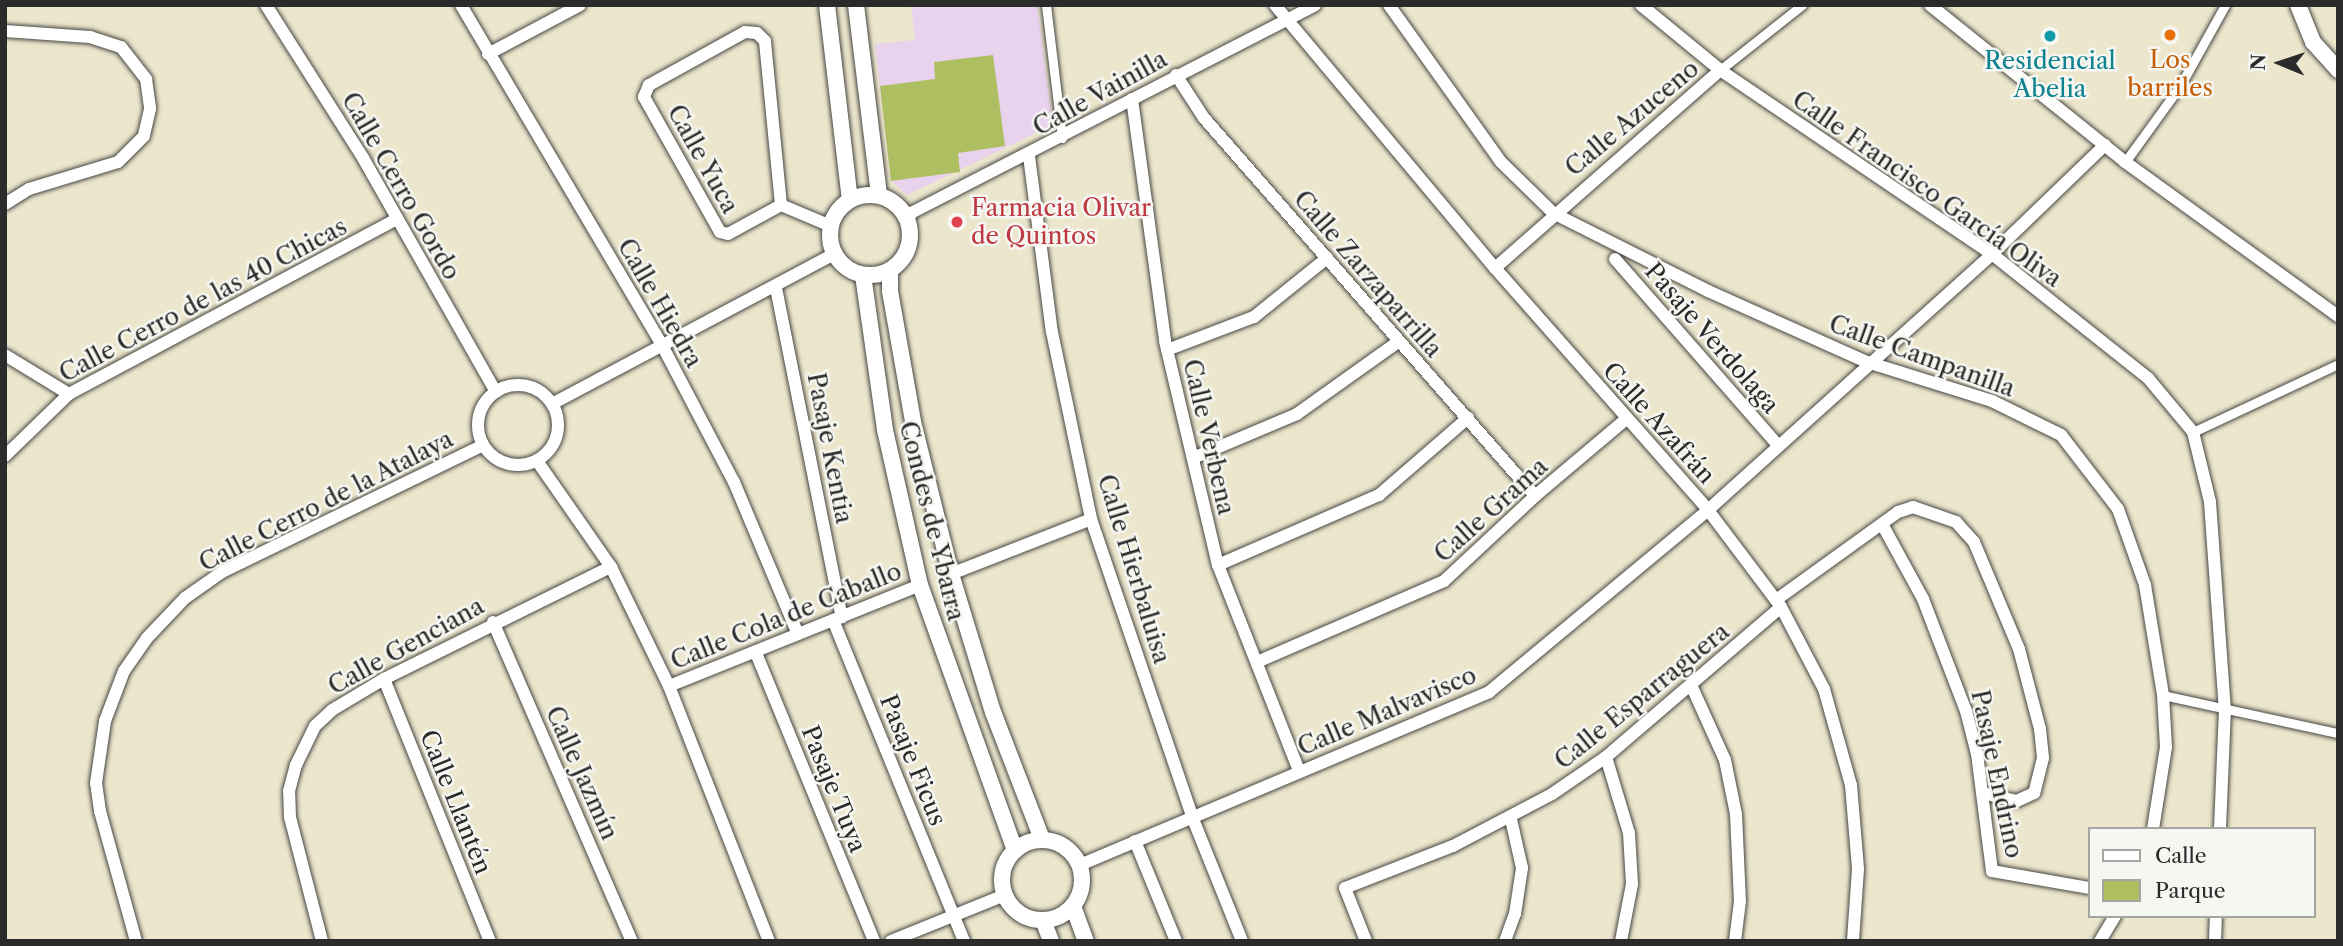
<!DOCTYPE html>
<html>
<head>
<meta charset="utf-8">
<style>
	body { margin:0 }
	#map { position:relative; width:2343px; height:946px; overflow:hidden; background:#ebe6cc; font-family:"Libre Caslon Text",serif }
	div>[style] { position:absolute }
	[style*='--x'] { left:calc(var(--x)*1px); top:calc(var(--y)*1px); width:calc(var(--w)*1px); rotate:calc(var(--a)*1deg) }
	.built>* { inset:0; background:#e9d2ed }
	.green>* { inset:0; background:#aebf62 }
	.roads { filter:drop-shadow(0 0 2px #484743) drop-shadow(0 0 2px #484743) }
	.pedestrian>* { height:9px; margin:-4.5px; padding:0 4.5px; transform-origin:4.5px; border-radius:4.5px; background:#fff }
	.minor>* { height:12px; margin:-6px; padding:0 6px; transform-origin:6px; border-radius:6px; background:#fff }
	.minor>.ring { margin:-6px; padding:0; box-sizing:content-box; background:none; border:12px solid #fff; border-radius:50% }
	.secondary>* { height:16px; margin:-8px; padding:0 8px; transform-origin:8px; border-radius:8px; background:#fff }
	.secondary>.ring { margin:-8px; padding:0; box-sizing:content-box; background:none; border:16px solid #fff; border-radius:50% }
	.dots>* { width:19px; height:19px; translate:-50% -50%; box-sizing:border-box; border:4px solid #f6f6f2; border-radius:50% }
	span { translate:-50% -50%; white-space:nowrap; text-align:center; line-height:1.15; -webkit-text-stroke:5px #f6f6f2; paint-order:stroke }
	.food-label { font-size:24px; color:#c56008 }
	.culture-label { font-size:24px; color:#0d838f }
	.street-label { font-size:24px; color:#2b2b2b }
	.health-label { font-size:24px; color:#be3a42 }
	.left { translate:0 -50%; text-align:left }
	.frame { position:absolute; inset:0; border:7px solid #2b2b2b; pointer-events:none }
	.legend { position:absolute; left:2088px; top:827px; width:228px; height:91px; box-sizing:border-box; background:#f6f6f2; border:2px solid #a5a5a2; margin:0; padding:9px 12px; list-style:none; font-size:21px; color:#2b2b2b }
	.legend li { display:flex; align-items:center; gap:14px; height:35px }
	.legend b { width:35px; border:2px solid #a5a5a2 }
	.north { position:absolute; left:2245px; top:28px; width:70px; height:70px; -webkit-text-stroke:5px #f6f6f2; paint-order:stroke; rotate:272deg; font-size:19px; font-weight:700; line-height:28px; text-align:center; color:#2b2b2b }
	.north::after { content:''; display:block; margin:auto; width:24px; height:32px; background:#2b2b2b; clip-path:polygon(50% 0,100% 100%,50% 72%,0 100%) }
</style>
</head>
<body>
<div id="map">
	<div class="built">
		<div style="clip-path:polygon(911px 5px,1037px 5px,1053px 125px,907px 195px,891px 181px,875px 44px,915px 40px)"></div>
	</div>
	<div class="green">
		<div style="clip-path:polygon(993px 55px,1005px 146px,958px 153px,960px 172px,891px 181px,880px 86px,935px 79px,934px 62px)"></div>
	</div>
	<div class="roads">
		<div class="pedestrian">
			<div style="--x:1046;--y:5;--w:134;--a:83.1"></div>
			<div style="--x:1720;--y:70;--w:105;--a:-38.4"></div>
			<div style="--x:2125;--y:162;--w:94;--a:-54.1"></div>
			<div style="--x:2180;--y:86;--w:93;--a:-60.9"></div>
			<div style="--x:2193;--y:432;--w:160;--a:-25.1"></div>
			<div style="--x:2163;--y:695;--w:179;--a:12.3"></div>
		</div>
		<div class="minor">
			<div style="--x:266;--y:5;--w:181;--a:57.6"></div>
			<div style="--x:363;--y:158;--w:269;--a:60.4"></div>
			<div style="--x:461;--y:5;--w:397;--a:59.4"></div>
			<div style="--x:663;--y:347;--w:153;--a:62.3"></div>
			<div style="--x:734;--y:482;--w:165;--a:67.2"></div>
			<div style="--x:1275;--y:5;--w:343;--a:50.1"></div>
			<div style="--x:1495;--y:268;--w:322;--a:48.6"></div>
			<div style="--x:1708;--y:510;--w:121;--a:53"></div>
			<div style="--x:1781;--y:607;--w:93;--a:62.3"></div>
			<div style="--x:1824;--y:689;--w:100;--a:74.3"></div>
			<div style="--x:1851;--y:785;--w:84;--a:85.2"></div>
			<div style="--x:1858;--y:869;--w:72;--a:94"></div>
			<div style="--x:1389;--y:5;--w:193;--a:54.5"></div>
			<div style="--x:1501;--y:162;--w:73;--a:44.4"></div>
			<div style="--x:1553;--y:213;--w:174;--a:26.7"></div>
			<div style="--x:1708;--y:291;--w:174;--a:24.1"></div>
			<div style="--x:1867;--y:362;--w:131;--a:17.3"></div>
			<div style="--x:1992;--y:401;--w:77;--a:26.2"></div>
			<div style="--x:2061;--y:435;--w:93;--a:52.4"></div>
			<div style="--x:2118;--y:509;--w:81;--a:70.4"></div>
			<div style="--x:2145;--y:585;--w:111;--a:80.7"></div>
			<div style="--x:2163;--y:695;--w:52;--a:86.7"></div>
			<div style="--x:2166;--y:747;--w:83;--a:99"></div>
			<div style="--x:1641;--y:5;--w:102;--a:39.4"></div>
			<div style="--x:1720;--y:70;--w:328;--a:34.1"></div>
			<div style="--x:1992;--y:254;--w:199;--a:38.5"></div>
			<div style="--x:2148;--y:378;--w:70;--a:50.2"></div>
			<div style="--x:2193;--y:432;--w:72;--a:76.3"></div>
			<div style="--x:2210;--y:502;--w:208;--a:85.9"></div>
			<div style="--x:2225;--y:709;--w:120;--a:92.4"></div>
			<div style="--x:1930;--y:5;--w:250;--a:38.8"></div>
			<div style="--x:2125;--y:162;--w:263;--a:35.9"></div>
			<div style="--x:5;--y:31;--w:85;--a:4"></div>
			<div style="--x:90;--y:37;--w:33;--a:18"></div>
			<div style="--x:121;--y:47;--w:41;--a:52"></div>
			<div style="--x:146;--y:79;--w:30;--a:82"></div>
			<div style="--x:150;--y:109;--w:28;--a:103"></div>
			<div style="--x:144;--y:136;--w:37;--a:135"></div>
			<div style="--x:118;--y:162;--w:93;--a:163.1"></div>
			<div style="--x:29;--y:189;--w:28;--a:148"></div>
			<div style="--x:488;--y:54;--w:104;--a:-28"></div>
			<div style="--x:1176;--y:75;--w:51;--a:56.9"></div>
			<div style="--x:1204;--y:118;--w:502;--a:48.79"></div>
			<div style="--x:1132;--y:99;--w:244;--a:82.2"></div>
			<div style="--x:1165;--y:341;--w:230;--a:76.7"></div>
			<div style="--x:1218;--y:565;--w:221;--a:68.5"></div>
			<div style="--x:1029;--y:156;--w:177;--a:82.6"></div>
			<div style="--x:1052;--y:332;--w:191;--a:78.2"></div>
			<div style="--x:1091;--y:519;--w:317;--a:71.2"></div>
			<div style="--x:1193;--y:819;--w:131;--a:68.1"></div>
			<div style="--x:781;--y:205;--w:165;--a:-95.6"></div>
			<div style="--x:765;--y:41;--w:11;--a:-135"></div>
			<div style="--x:757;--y:33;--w:12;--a:-175"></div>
			<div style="--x:745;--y:32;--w:110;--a:151.1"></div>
			<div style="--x:649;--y:85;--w:13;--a:113"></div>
			<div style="--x:644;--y:97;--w:155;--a:60.6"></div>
			<div style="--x:720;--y:232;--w:8;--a:14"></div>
			<div style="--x:728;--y:234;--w:60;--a:-28.7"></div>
			<div style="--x:781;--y:205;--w:54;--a:22.8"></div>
			<div style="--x:908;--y:221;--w:9;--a:-69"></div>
			<div style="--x:911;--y:213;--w:454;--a:-27.2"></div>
			<div style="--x:1615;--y:259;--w:247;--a:48.8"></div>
			<div style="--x:1495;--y:268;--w:300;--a:-41.3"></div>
			<div style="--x:776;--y:288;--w:336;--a:78.7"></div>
			<div style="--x:1167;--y:350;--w:93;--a:-20.8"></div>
			<div style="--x:1254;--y:317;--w:94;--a:-38.9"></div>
			<div style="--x:5;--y:355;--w:75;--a:31.4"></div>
			<div class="ring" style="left:478px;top:385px;width:68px;height:68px"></div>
			<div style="--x:552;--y:404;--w:319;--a:-28"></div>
			<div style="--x:5;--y:456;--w:89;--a:-44.1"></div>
			<div style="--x:69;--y:394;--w:372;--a:-28.1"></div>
			<div style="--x:1193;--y:458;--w:113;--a:-22.9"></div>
			<div style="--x:1297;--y:414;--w:124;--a:-35.5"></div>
			<div style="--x:1882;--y:524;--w:85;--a:61.3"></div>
			<div style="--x:1923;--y:599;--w:120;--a:69"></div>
			<div style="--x:1966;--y:711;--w:44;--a:75.7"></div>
			<div style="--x:1977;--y:754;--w:118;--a:82.7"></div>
			<div style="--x:1992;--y:871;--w:98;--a:9.9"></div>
			<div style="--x:1218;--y:565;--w:176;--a:-23.5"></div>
			<div style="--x:1379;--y:495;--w:118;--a:-40.9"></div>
			<div style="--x:611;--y:567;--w:132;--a:64"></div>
			<div style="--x:669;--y:686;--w:274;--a:68.6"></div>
			<div style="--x:951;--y:574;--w:150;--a:-21.4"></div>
			<div style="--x:1776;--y:600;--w:150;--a:-35.8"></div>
			<div style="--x:1898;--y:512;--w:16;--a:-18"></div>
			<div style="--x:1913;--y:507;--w:46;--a:19.2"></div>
			<div style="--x:1956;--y:522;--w:27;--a:48"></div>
			<div style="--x:1974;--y:542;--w:116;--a:67.2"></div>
			<div style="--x:2019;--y:649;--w:83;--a:75.3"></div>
			<div style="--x:2040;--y:729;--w:29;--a:84"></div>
			<div style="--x:2043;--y:758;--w:36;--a:104"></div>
			<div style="--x:2034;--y:793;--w:19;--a:155"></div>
			<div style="--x:2017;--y:801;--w:35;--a:-167"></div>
			<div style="--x:833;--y:620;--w:347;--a:67.8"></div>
			<div style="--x:493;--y:622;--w:348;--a:66.5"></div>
			<div style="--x:756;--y:653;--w:311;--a:67.7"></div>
			<div style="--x:1257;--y:662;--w:204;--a:-23.4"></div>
			<div style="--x:1444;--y:581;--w:125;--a:-43"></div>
			<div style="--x:1535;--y:496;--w:119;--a:-40.2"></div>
			<div style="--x:384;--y:679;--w:283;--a:68"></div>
			<div style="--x:1691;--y:685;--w:82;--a:65.6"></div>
			<div style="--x:1725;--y:760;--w:55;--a:78.5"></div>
			<div style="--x:1736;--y:814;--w:87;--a:87.4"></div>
			<div style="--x:1740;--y:901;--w:40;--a:97.1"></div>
			<div style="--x:669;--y:686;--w:271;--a:-21.9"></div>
			<div style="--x:1606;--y:757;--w:79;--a:73.2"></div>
			<div style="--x:1629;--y:833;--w:51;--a:86.6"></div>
			<div style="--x:1632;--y:884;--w:58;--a:100.9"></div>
			<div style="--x:1135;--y:841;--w:108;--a:67.7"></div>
			<div style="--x:1080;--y:865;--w:444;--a:-22.9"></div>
			<div style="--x:1489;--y:692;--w:285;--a:-39.7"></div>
			<div style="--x:1708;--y:510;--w:382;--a:-42"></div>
			<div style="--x:1992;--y:254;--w:157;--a:-44"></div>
			<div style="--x:136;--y:941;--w:135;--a:-105.5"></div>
			<div style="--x:100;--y:811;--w:28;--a:-98"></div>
			<div style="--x:96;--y:783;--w:63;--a:-81.7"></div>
			<div style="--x:105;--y:721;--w:53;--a:-69.2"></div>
			<div style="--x:124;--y:671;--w:40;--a:-55.1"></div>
			<div style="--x:147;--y:638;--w:55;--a:-46.5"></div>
			<div style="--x:185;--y:598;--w:45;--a:-35.1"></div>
			<div style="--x:222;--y:572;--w:290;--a:-25.9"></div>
			<div style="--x:322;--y:941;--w:128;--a:-104.5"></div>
			<div style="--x:290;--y:817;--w:26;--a:-92"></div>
			<div style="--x:289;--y:791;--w:27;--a:-75"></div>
			<div style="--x:296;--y:765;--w:43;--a:-64"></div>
			<div style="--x:315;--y:726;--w:23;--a:-43"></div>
			<div style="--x:332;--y:710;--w:61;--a:-30.8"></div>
			<div style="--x:384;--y:679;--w:253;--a:-26.3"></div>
			<div style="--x:611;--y:567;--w:129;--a:-124.9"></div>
			<div style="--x:891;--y:941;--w:123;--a:-22"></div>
			<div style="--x:1366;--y:941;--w:57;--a:-111.6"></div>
			<div style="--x:1345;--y:888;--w:116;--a:-21.3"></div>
			<div style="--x:1453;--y:846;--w:112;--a:-27.7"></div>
			<div style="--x:1552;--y:794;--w:65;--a:-34.4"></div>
			<div style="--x:1606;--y:757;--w:230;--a:-40.6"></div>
			<div style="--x:1505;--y:941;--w:29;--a:-70"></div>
			<div style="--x:1515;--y:914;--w:47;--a:-81.3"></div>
			<div style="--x:1522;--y:868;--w:50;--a:-102.7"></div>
			<div style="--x:2100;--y:941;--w:29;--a:-59"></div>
			<div style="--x:2215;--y:941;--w:25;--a:-88"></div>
		</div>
		<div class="secondary">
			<div style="--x:827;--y:5;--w:196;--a:83.3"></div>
			<div style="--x:856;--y:5;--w:192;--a:83.1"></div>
			<div style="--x:2298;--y:5;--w:40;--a:68"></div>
			<div style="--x:2313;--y:42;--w:38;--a:48"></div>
			<div class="ring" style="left:830px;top:195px;width:64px;height:64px"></div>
			<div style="--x:890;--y:271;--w:20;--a:90"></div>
			<div style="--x:890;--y:291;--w:133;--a:80"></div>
			<div style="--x:913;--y:422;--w:157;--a:76"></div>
			<div style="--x:951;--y:574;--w:144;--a:73.1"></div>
			<div style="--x:993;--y:712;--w:136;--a:68.9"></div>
			<div style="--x:863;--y:275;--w:157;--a:81.9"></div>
			<div style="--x:885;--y:430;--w:159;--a:77.3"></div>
			<div style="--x:920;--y:585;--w:282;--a:70.3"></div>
			<div class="ring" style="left:1002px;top:840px;width:64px;height:64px"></div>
			<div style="--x:1073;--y:906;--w:37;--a:70"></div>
			<div style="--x:1043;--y:920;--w:22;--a:69"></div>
		</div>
	</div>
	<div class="dots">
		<div style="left:2170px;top:35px;background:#e8710a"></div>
		<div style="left:2050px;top:36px;background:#0f9aa8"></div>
		<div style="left:957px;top:222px;background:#e0444e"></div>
	</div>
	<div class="food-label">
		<span style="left:2170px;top:74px">Los<br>barriles</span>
	</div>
	<div class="culture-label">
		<span style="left:2050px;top:75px">Residencial<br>Abelia</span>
	</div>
	<div class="street-label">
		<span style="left:1100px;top:93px;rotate:-29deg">Calle Vainilla</span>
		<span style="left:1632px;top:118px;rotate:-40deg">Calle Azuceno</span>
		<span style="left:703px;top:159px;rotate:61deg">Calle Yuca</span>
		<span style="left:401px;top:186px;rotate:60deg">Calle Cerro Gordo</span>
		<span style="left:1927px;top:189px;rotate:35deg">Calle Francisco García Oliva</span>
		<span style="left:1368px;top:274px;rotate:49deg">Calle Zarzaparrilla</span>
		<span style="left:203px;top:300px;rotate:-28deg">Calle Cerro de las 40 Chicas</span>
		<span style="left:660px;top:303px;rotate:60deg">Calle Hiedra</span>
		<span style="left:1712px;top:338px;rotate:49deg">Pasaje Verdolaga</span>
		<span style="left:1922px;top:356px;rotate:20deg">Calle Campanilla</span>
		<span style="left:1659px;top:423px;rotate:48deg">Calle Azafrán</span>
		<span style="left:1209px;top:437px;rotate:77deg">Calle Verbena</span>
		<span style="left:830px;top:448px;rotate:79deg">Pasaje Kentia</span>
		<span style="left:326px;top:501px;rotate:-27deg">Calle Cerro de la Atalaya</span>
		<span style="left:1491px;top:510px;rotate:-42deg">Calle Grama</span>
		<span style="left:932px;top:521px;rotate:76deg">Condes de Ybarra</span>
		<span style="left:1134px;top:569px;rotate:73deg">Calle Hierbaluisa</span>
		<span style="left:786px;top:616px;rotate:-22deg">Calle Cola de Caballo</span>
		<span style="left:406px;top:646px;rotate:-29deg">Calle Genciana</span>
		<span style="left:1642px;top:696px;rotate:-39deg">Calle Esparraguera</span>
		<span style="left:1387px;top:711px;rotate:-23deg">Calle Malvavisco</span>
		<span style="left:913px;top:760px;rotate:68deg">Pasaje Ficus</span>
		<span style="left:582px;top:773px;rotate:66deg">Calle Jazmín</span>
		<span style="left:1997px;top:774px;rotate:78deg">Pasaje Endrino</span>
		<span style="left:834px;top:789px;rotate:68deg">Pasaje Tuya</span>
		<span style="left:456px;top:802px;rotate:68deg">Calle Llantén</span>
	</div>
	<div class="health-label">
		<span class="left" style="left:971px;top:222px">Farmacia Olivar<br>de Quintos</span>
	</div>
	<div class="frame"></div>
	<ul class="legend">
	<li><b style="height:9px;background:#fff"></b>Calle</li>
	<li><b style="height:19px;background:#aebf62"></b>Parque</li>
	</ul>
	<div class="north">N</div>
</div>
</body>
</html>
